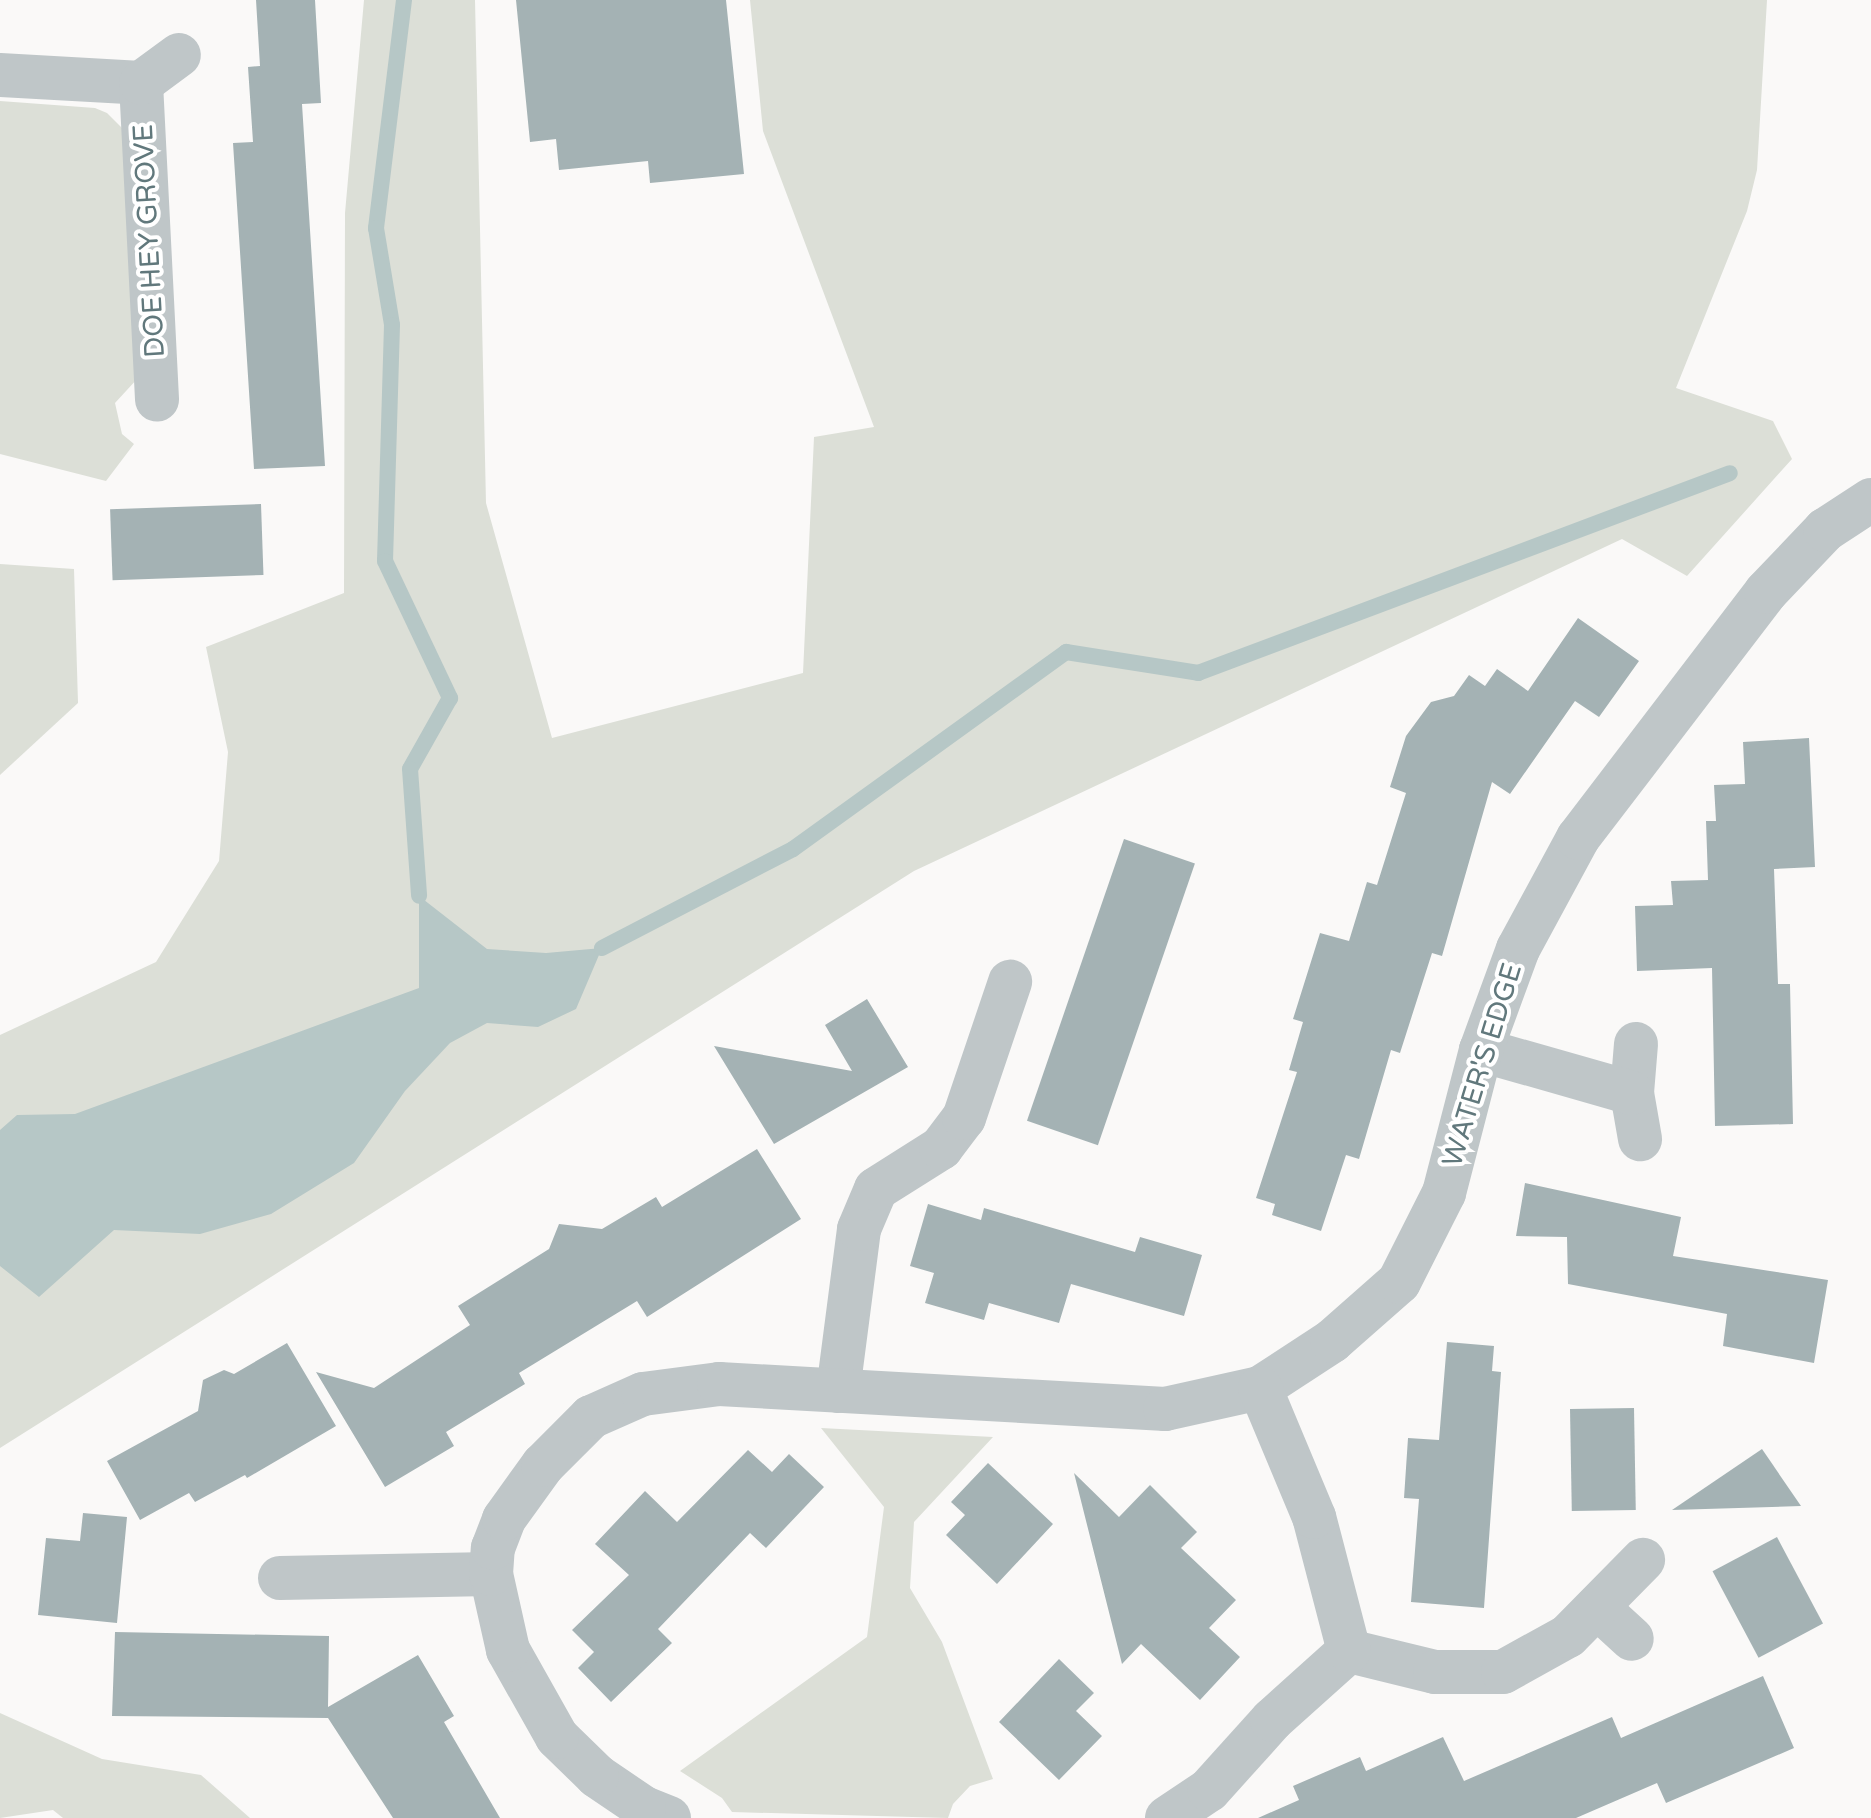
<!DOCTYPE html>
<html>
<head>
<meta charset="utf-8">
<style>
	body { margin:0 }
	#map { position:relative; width:1871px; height:1818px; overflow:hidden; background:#faf9f8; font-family:"Varela Round",sans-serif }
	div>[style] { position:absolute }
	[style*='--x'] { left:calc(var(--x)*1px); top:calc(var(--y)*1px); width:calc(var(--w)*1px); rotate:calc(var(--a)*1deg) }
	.green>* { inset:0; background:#dcdfd7 }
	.water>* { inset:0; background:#b6c7c6 }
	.stream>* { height:16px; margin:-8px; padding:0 8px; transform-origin:8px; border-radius:8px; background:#b6c7c6 }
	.building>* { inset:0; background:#a4b2b4; transform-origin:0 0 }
	.minor>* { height:44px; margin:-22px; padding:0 22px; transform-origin:22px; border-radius:22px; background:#bfc6c8 }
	span { translate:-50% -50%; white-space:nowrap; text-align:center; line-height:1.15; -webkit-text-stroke:8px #fff; paint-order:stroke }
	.street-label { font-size:28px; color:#61787c }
</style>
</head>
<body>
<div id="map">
	<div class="green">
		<div style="clip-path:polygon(364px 0,475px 0,486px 503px,552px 738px,803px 673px,814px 437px,874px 427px,763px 131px,750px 0,1767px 0,1757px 170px,1747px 211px,1676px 388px,1773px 421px,1792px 459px,1687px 576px,1622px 539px,914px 871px,0 1448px,0 1035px,156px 962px,219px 861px,228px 752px,206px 647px,344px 593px,345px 213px)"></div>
		<div style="clip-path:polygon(0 101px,95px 108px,107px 113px,125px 131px,138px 378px,115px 403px,122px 434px,134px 444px,106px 481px,0 454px)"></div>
		<div style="clip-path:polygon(0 564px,74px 569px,78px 703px,0 775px)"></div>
		<div style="clip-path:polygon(821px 1428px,993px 1437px,914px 1522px,910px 1588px,942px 1642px,993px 1779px,970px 1786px,953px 1804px,948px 1818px,732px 1812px,722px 1798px,680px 1771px,867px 1637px,884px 1507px)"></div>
		<div style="clip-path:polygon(0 1713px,102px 1759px,201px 1775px,250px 1818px,63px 1818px,53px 1810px,0 1818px)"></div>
	</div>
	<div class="water">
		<div style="clip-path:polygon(419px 896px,487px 949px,546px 953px,602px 948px,576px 1009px,538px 1027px,487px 1023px,450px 1043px,405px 1091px,354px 1163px,271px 1214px,200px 1234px,114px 1230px,39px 1297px,0 1266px,0 1130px,17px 1115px,75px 1114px,419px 988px)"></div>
	</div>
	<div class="stream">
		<div style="--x:404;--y:0;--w:230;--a:97"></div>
		<div style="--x:376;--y:228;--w:98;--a:80.6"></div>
		<div style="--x:392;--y:325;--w:236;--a:91.7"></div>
		<div style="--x:385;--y:561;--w:152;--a:64.6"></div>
		<div style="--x:450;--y:698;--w:81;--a:119.4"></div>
		<div style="--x:410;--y:769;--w:127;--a:85.9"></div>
		<div style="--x:602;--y:948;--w:215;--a:-27.4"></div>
		<div style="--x:793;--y:849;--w:337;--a:-35.8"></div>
		<div style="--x:1066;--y:652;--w:134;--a:9"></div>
		<div style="--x:1198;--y:673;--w:568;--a:-20.6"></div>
	</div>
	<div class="building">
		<div style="clip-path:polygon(256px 0,315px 0,321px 103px,302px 104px,325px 466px,254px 469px,233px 143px,253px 142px,248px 67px,260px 66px)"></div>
		<div style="clip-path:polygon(516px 0,726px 0,744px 174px,650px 183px,648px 161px,559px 170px,556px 139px,530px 142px)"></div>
		<div style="left:261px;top:504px;width:71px;height:151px;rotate:88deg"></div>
		<div style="clip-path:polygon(1578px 618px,1639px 661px,1599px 717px,1575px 701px,1510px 794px,1492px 782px,1442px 956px,1432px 953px,1400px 1053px,1391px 1050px,1359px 1159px,1346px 1155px,1321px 1231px,1272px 1215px,1275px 1204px,1256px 1198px,1297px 1072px,1289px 1070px,1303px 1022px,1293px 1019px,1320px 933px,1349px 941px,1367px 882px,1377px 885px,1406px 793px,1390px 787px,1406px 736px,1431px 702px,1454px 696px,1469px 675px,1485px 686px,1497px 669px,1528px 691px)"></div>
		<div style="clip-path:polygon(1809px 738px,1815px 867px,1774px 869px,1778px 984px,1790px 984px,1793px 1124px,1715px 1126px,1712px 968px,1637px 971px,1635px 906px,1673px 905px,1671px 881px,1708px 880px,1706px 821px,1716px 821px,1714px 785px,1745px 784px,1743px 742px)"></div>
		<div style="left:1124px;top:839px;width:75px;height:298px;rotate:19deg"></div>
		<div style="clip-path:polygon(867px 999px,908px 1067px,774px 1144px,714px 1046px,852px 1071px,825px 1025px)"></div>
		<div style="clip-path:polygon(757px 1149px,801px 1219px,647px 1317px,637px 1301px,519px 1373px,525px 1384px,446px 1432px,454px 1446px,385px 1487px,316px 1372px,374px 1388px,470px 1325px,458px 1306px,549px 1249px,559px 1224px,602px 1229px,656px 1197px,662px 1207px)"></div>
		<div style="clip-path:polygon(1525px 1183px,1681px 1217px,1673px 1256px,1828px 1280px,1814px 1363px,1723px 1346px,1727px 1314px,1568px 1284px,1567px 1237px,1516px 1236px)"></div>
		<div style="clip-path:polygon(928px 1204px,981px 1220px,984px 1208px,1135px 1252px,1140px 1237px,1202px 1255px,1184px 1316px,1071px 1284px,1059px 1323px,989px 1303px,984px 1320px,925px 1303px,934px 1273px,910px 1266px)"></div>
		<div style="clip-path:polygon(1447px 1342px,1494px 1346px,1492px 1371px,1501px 1372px,1484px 1608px,1411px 1602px,1419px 1499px,1404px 1498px,1408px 1438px,1439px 1440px)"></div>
		<div style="clip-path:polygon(287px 1343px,336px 1426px,247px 1478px,245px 1475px,195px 1502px,189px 1493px,140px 1520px,107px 1461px,198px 1411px,203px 1380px,224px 1370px,234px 1374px)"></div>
		<div style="left:1634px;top:1408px;width:102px;height:64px;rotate:89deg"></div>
		<div style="clip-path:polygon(1762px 1449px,1801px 1506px,1672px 1510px)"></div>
		<div style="clip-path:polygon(748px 1450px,772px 1472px,789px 1454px,824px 1487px,766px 1548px,750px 1533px,658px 1629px,672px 1643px,611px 1702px,578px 1668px,594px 1652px,572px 1630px,629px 1575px,595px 1544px,645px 1491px,677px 1522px)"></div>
		<div style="clip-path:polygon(988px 1463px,1053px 1524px,997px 1584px,946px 1535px,965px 1515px,951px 1502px)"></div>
		<div style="clip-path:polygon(1074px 1473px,1119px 1517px,1150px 1485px,1197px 1532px,1181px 1548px,1236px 1600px,1209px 1628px,1240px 1657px,1200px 1700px,1141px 1644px,1122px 1664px)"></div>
		<div style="clip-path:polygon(83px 1513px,127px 1517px,117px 1623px,38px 1615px,46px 1538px,80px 1541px)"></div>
		<div style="left:1777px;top:1537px;width:98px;height:73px;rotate:62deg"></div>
		<div style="clip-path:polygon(115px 1632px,329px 1636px,328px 1707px,418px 1655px,454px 1716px,444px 1722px,500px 1818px,393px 1818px,328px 1718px,112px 1716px)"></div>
		<div style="clip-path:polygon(1059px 1659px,1094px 1693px,1076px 1711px,1102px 1736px,1059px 1780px,999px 1722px)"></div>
		<div style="clip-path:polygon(1763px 1676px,1794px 1748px,1666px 1803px,1657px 1783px,1576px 1818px,1258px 1818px,1299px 1800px,1293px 1786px,1360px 1757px,1366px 1771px,1443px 1737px,1464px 1781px,1612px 1717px,1621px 1738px)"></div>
	</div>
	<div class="minor">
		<div style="--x:0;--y:75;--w:141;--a:3.2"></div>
		<div style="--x:141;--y:83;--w:317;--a:87.1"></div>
		<div style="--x:141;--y:83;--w:47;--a:-36.4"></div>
		<div style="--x:1636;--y:1044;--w:49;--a:94.7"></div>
		<div style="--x:1632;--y:1093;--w:47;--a:80.1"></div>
		<div style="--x:1481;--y:1050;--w:157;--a:15.9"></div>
		<div style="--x:838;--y:1391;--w:163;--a:-82.6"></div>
		<div style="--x:859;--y:1229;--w:43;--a:-67"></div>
		<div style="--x:876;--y:1189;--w:77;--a:-32.2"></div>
		<div style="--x:941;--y:1148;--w:38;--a:-53"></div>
		<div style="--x:964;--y:1118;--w:144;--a:-71.3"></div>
		<div style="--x:280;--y:1578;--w:211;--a:-1.1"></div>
		<div style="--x:1597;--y:1607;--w:47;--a:42.4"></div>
		<div style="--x:1349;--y:1651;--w:89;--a:13.7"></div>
		<div style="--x:1435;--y:1672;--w:68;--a:0"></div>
		<div style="--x:1503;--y:1672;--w:74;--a:-29"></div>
		<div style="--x:1568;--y:1636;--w:107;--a:-45.4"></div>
		<div style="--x:669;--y:1818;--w:27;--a:-158"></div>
		<div style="--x:644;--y:1808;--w:57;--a:-145.8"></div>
		<div style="--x:597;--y:1776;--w:56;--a:-135.7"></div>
		<div style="--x:557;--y:1737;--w:100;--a:-119.4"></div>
		<div style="--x:508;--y:1650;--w:78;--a:-102.6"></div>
		<div style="--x:491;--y:1574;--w:26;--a:-86"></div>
		<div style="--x:493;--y:1548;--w:31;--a:-69"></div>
		<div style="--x:504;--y:1519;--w:67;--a:-54.2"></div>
		<div style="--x:543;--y:1465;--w:68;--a:-45"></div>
		<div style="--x:591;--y:1417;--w:57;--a:-23.9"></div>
		<div style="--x:643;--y:1394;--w:77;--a:-7.5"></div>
		<div style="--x:719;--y:1384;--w:447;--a:3.2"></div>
		<div style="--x:1165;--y:1409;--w:97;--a:-12.5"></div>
		<div style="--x:1260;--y:1388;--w:86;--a:-33.1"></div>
		<div style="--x:1332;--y:1341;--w:89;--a:-41.4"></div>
		<div style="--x:1399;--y:1282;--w:100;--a:-63.2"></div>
		<div style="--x:1444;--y:1193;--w:148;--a:-75.5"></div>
		<div style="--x:1481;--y:1050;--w:108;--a:-69.9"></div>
		<div style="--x:1518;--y:949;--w:126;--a:-61.6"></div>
		<div style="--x:1578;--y:838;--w:310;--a:-52.6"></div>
		<div style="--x:1766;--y:592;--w:86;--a:-46.4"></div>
		<div style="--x:1825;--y:530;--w:55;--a:-33.1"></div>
		<div style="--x:1167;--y:1818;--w:50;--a:-33.7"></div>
		<div style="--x:1209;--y:1790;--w:94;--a:-48"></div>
		<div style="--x:1272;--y:1720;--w:103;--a:-41.9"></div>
		<div style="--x:1349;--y:1651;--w:138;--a:-104.6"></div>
		<div style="--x:1314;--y:1517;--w:140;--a:-112.7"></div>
	</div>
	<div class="street-label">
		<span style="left:149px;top:241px;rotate:-93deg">DOE HEY GROVE</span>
		<span style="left:1482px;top:1065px;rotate:-73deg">WATER'S EDGE</span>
	</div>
</div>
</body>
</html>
